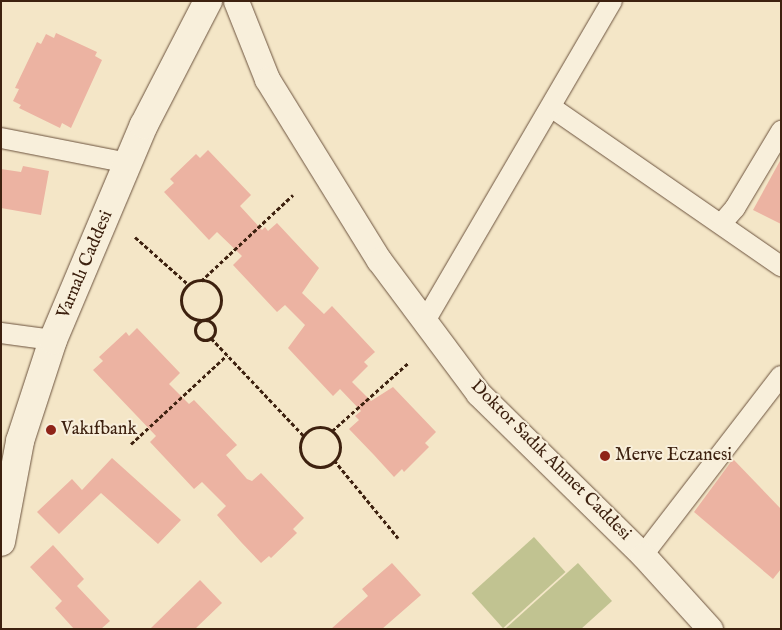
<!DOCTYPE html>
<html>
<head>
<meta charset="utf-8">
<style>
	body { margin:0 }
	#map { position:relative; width:782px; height:630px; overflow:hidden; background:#f4e6c7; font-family:"IM FELL English",serif }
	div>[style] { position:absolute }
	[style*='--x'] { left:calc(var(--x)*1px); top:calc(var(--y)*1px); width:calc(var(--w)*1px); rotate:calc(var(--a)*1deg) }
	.green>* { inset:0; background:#c1c391; transform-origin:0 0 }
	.building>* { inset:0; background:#ecb3a2 }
	.path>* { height:3px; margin-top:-1.5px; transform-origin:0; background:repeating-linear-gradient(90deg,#3d210f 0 4px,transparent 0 6.5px) }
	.path>.ring { margin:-1.5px; padding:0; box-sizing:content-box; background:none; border:3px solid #3d210f; border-radius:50% }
	.roads { filter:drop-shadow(0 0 1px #6b523d) drop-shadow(0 0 1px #6b523d) }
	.minor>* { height:20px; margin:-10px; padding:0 10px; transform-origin:10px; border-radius:10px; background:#f8efdb }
	.tertiary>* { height:25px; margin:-12.5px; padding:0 12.5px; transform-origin:12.5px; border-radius:12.5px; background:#f8efdb }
	.secondary>* { height:28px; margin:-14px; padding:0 14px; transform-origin:14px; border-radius:14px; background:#f8efdb }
	.dots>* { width:14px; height:14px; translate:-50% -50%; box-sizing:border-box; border:2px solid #f8efdb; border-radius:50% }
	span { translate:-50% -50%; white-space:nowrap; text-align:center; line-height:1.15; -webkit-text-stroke:4px #f8efdb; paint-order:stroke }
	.street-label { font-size:18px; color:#3d210f }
	.poi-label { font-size:18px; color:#3d210f }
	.left { translate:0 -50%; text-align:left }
	.frame { position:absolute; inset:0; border:2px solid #3d210f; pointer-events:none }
</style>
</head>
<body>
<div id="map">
	<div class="green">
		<div style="left:534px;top:537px;width:47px;height:84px;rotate:48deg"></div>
		<div style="clip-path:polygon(578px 563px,612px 601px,581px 629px,506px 628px)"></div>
	</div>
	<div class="building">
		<div style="clip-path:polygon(56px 33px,97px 52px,95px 56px,102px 60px,71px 128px,62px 123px,60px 128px,19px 108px,21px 105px,13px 101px,19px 89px,15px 88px,37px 42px,41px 44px,46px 34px,54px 38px)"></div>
		<div style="clip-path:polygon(208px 150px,251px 195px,240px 206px,262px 230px,265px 227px,268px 231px,277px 223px,319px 268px,302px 293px,324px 314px,332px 306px,375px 352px,364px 362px,368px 366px,352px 382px,371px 401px,393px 387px,436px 432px,425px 443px,429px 447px,404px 472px,402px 469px,394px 477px,374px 455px,349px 429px,359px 420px,355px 416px,361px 411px,340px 389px,333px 396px,288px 348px,305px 325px,285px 305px,277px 312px,233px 265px,242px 256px,217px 232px,209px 240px,164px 192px,174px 183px,170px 179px,196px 154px,200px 158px)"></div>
		<div style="clip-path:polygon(781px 159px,781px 224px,753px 210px)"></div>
		<div style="clip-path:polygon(23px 166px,49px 171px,41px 215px,1px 208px,1px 169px,21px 172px)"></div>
		<div style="clip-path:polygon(137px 328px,180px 373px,169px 384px,189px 404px,194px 400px,237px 445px,226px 455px,247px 479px,252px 481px,261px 473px,304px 518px,293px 529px,297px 533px,271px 558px,269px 556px,261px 563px,241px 542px,217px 515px,226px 506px,202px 482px,194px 489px,150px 442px,156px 436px,93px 370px,103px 361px,99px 357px,126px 332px,129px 336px)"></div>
		<div style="clip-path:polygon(112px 458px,181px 520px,158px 544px,101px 493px,59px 534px,37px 512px,72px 479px,82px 490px)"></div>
		<div style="clip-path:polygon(733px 459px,781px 509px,781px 569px,773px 579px,694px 512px)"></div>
		<div style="clip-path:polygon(53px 545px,84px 579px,77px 586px,110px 621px,101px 629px,74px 629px,55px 608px,62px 601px,30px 567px)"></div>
		<div style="clip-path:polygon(392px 563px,421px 595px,382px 629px,331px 629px,368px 596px,362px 589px)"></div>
		<div style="clip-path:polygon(200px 580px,222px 603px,195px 629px,150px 629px)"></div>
	</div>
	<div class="path">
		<div style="--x:135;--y:237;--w:72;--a:41.6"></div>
		<div class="ring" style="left:181px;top:280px;width:37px;height:37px"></div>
		<div style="--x:201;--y:281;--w:126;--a:-43.1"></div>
		<div class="ring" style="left:195px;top:320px;width:17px;height:17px"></div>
		<div style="--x:211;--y:338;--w:134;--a:46.5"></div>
		<div class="ring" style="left:300px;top:427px;width:37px;height:37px"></div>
		<div style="--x:332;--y:431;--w:102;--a:-41.8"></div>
		<div style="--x:131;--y:444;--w:131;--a:-42.8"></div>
		<div style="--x:334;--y:460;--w:101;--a:50.6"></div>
	</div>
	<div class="roads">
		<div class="minor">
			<div style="--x:551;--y:107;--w:280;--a:34.7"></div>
			<div style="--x:1;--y:138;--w:130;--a:11.1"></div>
			<div style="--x:722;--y:223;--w:20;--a:-49"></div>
			<div style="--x:735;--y:208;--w:90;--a:-59.1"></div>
			<div style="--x:425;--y:321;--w:371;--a:-59.7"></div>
			<div style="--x:1;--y:333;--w:52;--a:7.7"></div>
			<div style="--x:643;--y:555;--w:226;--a:-52.4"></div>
		</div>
		<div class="tertiary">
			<div style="--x:236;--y:1;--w:84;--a:68.3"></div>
			<div style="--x:267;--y:79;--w:213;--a:58.3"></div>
			<div style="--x:379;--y:260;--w:166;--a:53.3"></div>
			<div style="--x:478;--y:393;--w:231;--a:44.5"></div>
			<div style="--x:643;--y:555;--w:100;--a:47.8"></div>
		</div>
		<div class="secondary">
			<div style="--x:1;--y:542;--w:103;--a:-79.3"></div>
			<div style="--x:20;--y:441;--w:106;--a:-71.9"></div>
			<div style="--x:53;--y:340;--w:233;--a:-67.1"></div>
			<div style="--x:144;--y:125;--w:140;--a:-62.7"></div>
		</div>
	</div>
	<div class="dots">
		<div style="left:51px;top:430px;background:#8f2418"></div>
		<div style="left:605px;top:456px;background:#8f2418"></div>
	</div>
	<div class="street-label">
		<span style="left:86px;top:265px;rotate:-67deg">Varnalı Caddesi</span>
		<span style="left:550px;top:461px;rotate:45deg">Doktor Sadık Ahmet Caddesi</span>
	</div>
	<div class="poi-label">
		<span class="left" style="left:61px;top:430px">Vakıfbank</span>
		<span class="left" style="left:615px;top:456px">Merve Eczanesi</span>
	</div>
	<div class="frame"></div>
</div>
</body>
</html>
